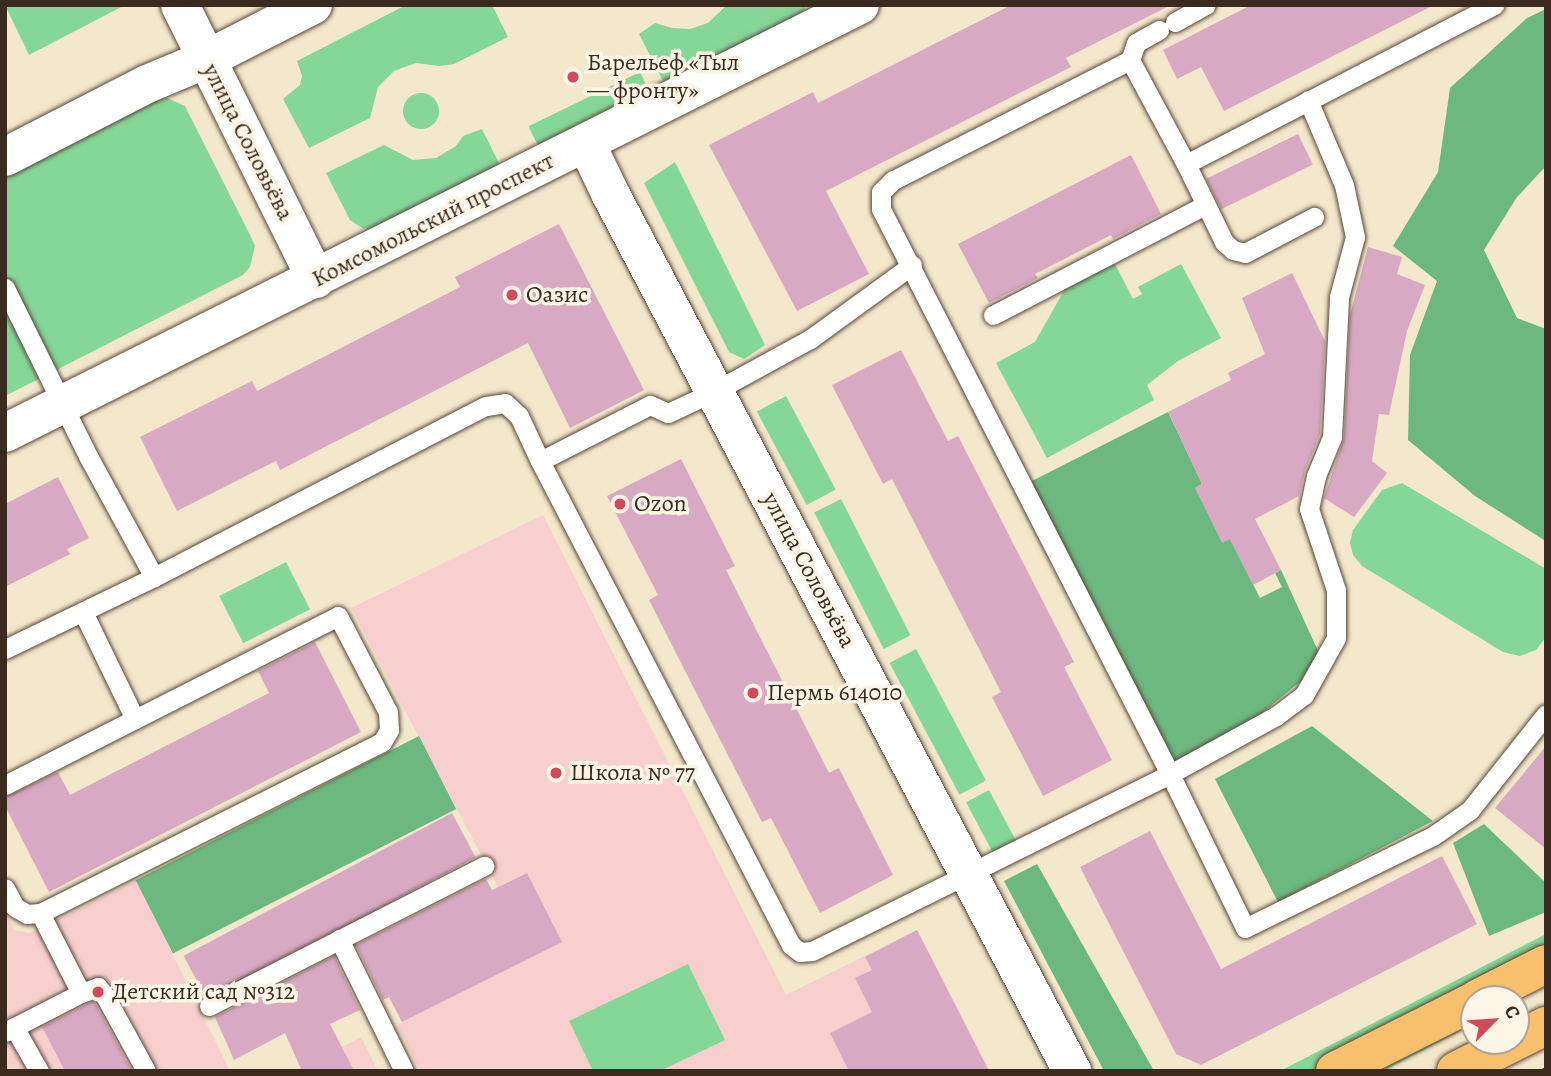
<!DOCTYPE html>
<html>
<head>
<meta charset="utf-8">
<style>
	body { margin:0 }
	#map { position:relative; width:1551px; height:1076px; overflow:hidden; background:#f3e7cc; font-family:Alegreya,serif }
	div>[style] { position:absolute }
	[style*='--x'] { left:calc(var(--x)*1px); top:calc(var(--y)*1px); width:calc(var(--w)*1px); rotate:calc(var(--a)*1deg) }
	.built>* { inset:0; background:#f7d0ce }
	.green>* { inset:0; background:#85d798; transform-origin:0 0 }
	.round { border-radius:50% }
	.forest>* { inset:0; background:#6cb880; transform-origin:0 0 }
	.building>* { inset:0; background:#d8a9c2; transform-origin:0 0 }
	.roads { filter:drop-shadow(0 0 2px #574638) drop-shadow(0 0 2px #574638) }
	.service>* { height:19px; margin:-9.5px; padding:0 9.5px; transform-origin:9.5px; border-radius:9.5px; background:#fff }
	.minor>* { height:38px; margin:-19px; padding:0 19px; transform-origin:19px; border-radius:19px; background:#fff }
	.tertiary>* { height:38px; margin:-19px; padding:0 19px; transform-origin:19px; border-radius:19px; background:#fff }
	.primary>* { height:38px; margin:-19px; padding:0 19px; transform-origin:19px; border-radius:19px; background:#f8bf6c }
	.tram>* { height:2px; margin:-1px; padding:0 1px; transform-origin:1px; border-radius:1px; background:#3b2a1e }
	.dots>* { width:19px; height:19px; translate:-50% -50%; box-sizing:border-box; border:4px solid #fcf5e5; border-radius:50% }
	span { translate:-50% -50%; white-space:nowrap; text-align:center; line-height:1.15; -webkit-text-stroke:7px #fcf5e5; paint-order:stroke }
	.poi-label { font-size:24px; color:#3b2a1e }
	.left { translate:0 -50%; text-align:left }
	.street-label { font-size:24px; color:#3b2a1e }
	.frame { position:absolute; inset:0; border:7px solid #3b2a1e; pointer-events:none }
	.north { position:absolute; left:1460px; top:985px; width:70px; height:70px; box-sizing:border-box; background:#fcf5e5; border:2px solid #afa495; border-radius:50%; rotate:65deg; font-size:19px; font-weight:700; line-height:28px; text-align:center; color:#3b2a1e }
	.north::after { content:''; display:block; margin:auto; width:24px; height:32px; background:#d1495b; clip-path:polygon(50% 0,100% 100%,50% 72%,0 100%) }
</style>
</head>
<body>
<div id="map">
	<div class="built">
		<div style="clip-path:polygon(543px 515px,786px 995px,917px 930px,989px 1070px,420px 1071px,397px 1025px,561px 941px,527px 873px,498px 887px,351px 608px)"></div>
		<div style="clip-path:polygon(136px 880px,230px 1071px,5px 1071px,5px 912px,14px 930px,30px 933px)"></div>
		<div style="clip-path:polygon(361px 1037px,378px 1071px,295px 1071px)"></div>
	</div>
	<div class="green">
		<div style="clip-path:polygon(5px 5px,125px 5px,29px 55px)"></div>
		<div style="clip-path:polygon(406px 5px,492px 5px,508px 37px,454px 64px,439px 66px,416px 63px,394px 71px,378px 87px,370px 118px,309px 148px,283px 99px,300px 85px,302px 76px,297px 61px)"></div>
		<div style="clip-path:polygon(727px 5px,806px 5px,804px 11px,672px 80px,663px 81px,639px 34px,655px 23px,672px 28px,690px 29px,708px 23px)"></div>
		<div style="left:640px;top:72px;width:25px;height:124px;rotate:64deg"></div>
		<div class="round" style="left:403px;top:93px;width:36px;height:36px"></div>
		<div style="clip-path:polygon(167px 98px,185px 106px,251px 237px,255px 246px,250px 267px,243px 275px,5px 396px,5px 177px,158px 100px)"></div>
		<div style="clip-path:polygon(482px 129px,500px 165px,377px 231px,362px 228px,350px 220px,326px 173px,384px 145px,413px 160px,436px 158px,456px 146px,463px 136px)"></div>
		<div style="clip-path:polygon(675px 162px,765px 345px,744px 359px,729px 352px,644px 183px)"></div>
		<div style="clip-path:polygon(1114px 262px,1133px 299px,1142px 294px,1138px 287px,1181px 264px,1221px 338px,1178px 361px,1147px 385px,1154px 400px,1047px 458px,996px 363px,1035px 342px,1065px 289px)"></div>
		<div style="left:786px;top:396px;width:106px;height:33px;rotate:62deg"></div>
		<div style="clip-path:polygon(1402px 483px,1546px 569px,1546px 637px,1536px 650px,1520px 656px,1503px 652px,1362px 566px,1353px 555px,1350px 543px,1353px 530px,1382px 490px)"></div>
		<div style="left:841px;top:499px;width:153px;height:30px;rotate:63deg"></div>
		<div style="left:286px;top:562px;width:53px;height:75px;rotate:63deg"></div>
		<div style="left:916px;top:649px;width:149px;height:30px;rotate:62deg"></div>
		<div style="left:989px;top:790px;width:59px;height:26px;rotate:62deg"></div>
		<div style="clip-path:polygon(1546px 934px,1546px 952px,1349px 1053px,1313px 1071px,1280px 1071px)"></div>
		<div style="clip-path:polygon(688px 964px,725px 1040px,660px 1071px,593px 1071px,569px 1021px)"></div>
		<div style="clip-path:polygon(1474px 1014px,1474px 1024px,1383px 1071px,1362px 1071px)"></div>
	</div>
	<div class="forest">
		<div style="clip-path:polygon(1546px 9px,1546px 166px,1517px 197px,1484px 250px,1517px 318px,1546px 329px,1544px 540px,1475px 496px,1408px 440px,1410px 355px,1437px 281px,1393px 246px,1438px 172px,1450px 88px,1527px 18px)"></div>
		<div style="clip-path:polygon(1168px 412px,1202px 484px,1195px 488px,1230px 539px,1260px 598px,1282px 587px,1275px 573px,1281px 570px,1319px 653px,1301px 681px,1261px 714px,1173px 763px,1030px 482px)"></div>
		<div style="clip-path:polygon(1312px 726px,1433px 821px,1278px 902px,1215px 779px)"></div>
		<div style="left:419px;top:736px;width:82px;height:318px;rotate:63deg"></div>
		<div style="clip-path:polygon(1484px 824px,1546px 883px,1546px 912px,1489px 936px,1453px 843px)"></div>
		<div style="clip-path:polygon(1037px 864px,1154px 1071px,1104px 1071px,1004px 881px)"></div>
	</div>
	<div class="building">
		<div style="clip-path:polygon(1011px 5px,1171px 5px,1066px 58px,1071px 67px,826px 191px,869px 274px,797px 311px,709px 145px,813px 92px,818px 103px)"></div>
		<div style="clip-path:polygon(1251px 5px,1434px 5px,1224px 111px,1201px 67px,1177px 79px,1163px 50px)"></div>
		<div style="left:1298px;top:134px;width:34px;height:102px;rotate:64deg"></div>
		<div style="clip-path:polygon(1131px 155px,1161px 214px,1113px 239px,1111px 235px,1035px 274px,1038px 278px,989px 303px,958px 244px)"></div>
		<div style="clip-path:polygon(559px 224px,644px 390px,570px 428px,528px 343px,280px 470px,276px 461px,177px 511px,140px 437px,252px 381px,257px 391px,460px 287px,455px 277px)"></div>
		<div style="clip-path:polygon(1368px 247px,1402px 257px,1397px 274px,1425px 285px,1407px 331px,1389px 415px,1379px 414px,1372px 461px,1387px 473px,1354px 517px,1324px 498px,1344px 438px,1350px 315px)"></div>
		<div style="clip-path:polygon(1292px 273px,1325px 341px,1320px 434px,1305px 471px,1299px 496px,1255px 519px,1281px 570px,1253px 585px,1230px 539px,1222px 543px,1195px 488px,1202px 484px,1168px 412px,1231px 380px,1228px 373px,1265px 354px,1242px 298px)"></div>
		<div style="clip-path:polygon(901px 350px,948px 441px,958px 436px,1074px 662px,1064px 667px,1112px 760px,1043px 796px,992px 697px,1001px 692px,892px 479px,883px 484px,832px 385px)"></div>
		<div style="clip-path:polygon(681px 459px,735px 566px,726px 570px,829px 773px,839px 768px,893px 875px,820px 913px,771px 818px,762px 822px,649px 600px,658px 595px,607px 496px)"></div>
		<div style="clip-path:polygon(58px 477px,89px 538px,67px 549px,70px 554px,5px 587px,5px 504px)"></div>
		<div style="clip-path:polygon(315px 642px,361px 732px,49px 892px,5px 806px,5px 797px,58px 772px,70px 795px,269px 693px,258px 671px)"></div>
		<div style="clip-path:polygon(1546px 746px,1546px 849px,1495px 808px)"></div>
		<div style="left:452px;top:813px;width:50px;height:304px;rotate:62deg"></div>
		<div style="clip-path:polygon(1150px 831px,1221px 969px,1442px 856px,1477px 924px,1201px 1065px,1176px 1054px,1080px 867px)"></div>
		<div style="clip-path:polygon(527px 873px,562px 942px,402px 1022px,389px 997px,383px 1000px,356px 945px,486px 879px,492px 890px)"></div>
		<div style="clip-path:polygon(917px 930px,989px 1071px,849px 1071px,830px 1033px,872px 1012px,855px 978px,872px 970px,865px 957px)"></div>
		<div style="clip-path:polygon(334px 956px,360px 1010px,330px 1024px,354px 1071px,302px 1071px,285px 1033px,234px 1060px,215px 1017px)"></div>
		<div style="clip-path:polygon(94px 1001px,95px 1003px,132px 1071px,65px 1071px,42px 1027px)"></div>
	</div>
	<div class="roads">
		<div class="service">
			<div style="--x:1175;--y:22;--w:35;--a:-29"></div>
			<div style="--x:1159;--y:30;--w:26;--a:151"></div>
			<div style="--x:1136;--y:43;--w:18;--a:109"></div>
			<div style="--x:1130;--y:60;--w:266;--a:153.1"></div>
			<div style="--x:893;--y:180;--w:17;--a:135"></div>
			<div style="--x:881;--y:192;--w:17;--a:90"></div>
			<div style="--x:881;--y:209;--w:635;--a:62.91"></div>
			<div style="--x:1170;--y:774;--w:171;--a:64"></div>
			<div style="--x:1245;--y:928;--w:209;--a:-26.1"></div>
			<div style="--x:1433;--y:836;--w:45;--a:-35.1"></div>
			<div style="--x:1470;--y:810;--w:122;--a:-51.6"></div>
			<div style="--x:1130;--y:60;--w:118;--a:61.7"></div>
			<div style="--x:1186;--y:164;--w:347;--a:-27.3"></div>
			<div style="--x:1186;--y:164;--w:87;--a:64"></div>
			<div style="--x:1224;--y:242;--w:12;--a:42"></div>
			<div style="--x:1233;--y:250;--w:12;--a:14"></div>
			<div style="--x:1245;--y:253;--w:78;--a:-27.6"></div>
			<div style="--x:912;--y:265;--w:126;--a:144"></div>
			<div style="--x:810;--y:339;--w:108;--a:151.3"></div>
			<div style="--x:715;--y:391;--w:52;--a:154.9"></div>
			<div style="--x:668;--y:413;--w:20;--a:-156"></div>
			<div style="--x:650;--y:405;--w:123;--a:153"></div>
			<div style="--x:540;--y:461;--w:545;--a:62.59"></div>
			<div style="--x:791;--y:945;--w:11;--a:38"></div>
			<div style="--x:800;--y:952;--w:12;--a:-5"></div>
			<div style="--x:812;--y:951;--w:399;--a:-26.3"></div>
			<div style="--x:1170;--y:774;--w:121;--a:-28.7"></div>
			<div style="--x:1276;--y:716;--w:35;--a:-37"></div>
			<div style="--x:1304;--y:695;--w:65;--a:-60.7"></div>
			<div style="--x:1336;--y:638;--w:48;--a:-90"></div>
			<div style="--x:1336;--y:590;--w:85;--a:-108.4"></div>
			<div style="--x:1309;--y:509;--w:34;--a:-78"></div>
			<div style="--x:1316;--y:476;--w:42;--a:-67.7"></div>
			<div style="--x:1332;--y:437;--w:140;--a:-87.1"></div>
			<div style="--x:1339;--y:297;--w:62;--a:-75.1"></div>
			<div style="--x:1355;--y:237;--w:53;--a:-101.9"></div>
			<div style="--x:1344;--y:185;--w:92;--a:-113"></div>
			<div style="--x:5;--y:288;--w:187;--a:63.7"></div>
			<div style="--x:88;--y:456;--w:138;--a:61.4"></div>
			<div style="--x:154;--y:577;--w:373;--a:-27.3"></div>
			<div style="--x:486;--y:406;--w:19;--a:-9"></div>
			<div style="--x:505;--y:403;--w:19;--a:43"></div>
			<div style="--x:519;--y:416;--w:50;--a:65"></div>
			<div style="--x:993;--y:315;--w:239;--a:-27.4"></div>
			<div style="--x:83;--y:612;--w:119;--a:64.1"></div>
			<div style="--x:5;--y:649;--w:165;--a:-25.8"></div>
			<div style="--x:5;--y:785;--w:373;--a:-26.9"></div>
			<div style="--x:338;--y:616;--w:108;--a:62.5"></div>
			<div style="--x:388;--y:712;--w:18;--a:87"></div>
			<div style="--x:389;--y:730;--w:14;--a:120"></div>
			<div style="--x:382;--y:742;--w:382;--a:153.4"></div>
			<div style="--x:40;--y:913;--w:13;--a:176"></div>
			<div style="--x:27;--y:914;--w:14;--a:-150"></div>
			<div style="--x:15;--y:907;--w:21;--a:-118"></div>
			<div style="--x:40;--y:913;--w:90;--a:62.9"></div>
			<div style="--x:81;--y:993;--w:18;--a:-19"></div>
			<div style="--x:98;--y:987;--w:11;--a:52"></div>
			<div style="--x:105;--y:996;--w:85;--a:61.3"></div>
			<div style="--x:339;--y:939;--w:147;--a:63.8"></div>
			<div style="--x:209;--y:1006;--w:309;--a:-27"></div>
			<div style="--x:14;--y:1027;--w:51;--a:60.4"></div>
			<div style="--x:5;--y:1032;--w:85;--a:-27.2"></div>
		</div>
		<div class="minor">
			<div style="--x:180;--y:5;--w:306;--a:63.6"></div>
			<div style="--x:586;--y:143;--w:58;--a:64.3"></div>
			<div style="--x:611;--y:195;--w:990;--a:62.24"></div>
		</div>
		<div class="tertiary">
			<div style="--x:5;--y:157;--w:160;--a:-27.2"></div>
			<div style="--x:147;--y:84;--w:65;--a:-22.6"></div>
			<div style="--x:207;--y:59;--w:119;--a:-27"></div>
			<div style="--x:5;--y:433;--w:956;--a:-26.59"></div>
		</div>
		<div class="primary">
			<div style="--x:1477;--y:999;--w:77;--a:-26.9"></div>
			<div style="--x:1335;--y:1071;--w:156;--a:-26.7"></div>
			<div style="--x:1456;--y:1071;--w:101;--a:-26.6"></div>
		</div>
	</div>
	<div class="tram">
		<div style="--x:1540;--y:1071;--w:7;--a:-27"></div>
	</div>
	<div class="dots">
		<div style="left:573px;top:77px;background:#d1495b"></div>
		<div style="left:512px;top:295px;background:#d1495b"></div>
		<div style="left:620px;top:504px;background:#d1495b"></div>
		<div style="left:753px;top:693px;background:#d1495b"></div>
		<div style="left:556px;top:773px;background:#d1495b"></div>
		<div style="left:98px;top:992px;background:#d1495b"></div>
	</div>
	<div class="poi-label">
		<span class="left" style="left:587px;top:77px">Барельеф «Тыл<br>— фронту»</span>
		<span class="left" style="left:526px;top:295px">Оазис</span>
		<span class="left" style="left:634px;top:504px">Ozon</span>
		<span class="left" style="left:767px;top:693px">Пермь 614010</span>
		<span class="left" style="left:570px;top:773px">Школа № 77</span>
		<span class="left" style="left:112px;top:992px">Детский сад №312</span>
	</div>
	<div class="street-label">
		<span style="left:248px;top:142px;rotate:63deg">улица Соловьёва</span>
		<span style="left:433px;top:220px;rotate:-27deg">Комсомольский проспект</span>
		<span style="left:809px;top:570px;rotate:62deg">улица Соловьёва</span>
	</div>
	<div class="frame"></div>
	<div class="north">С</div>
</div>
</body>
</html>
